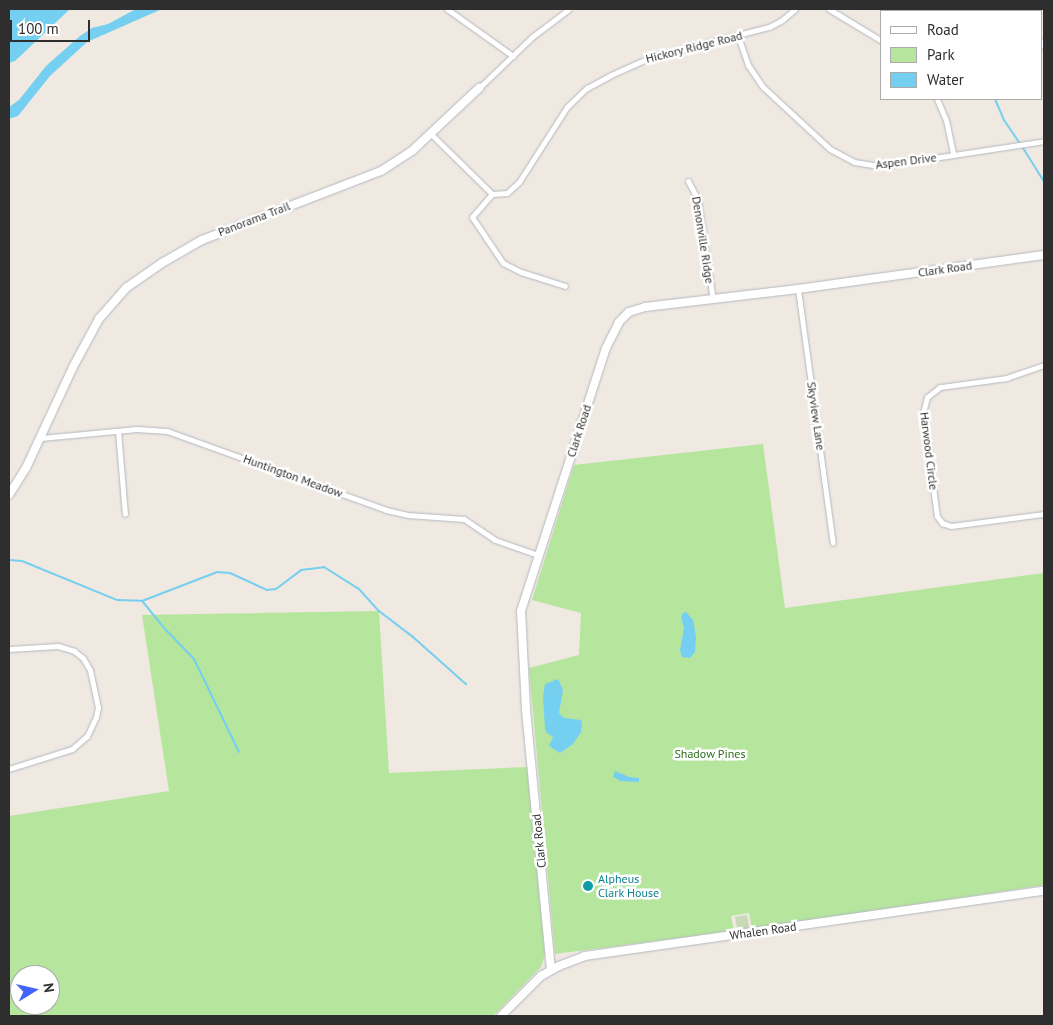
<!DOCTYPE html>
<html>
<head>
<meta charset="utf-8">
<style>
	body { margin:0 }
	#map { position:relative; width:1053px; height:1025px; overflow:hidden; background:#efe9e1; font-family:"PT Sans",sans-serif }
	div>[style] { position:absolute }
	[style*='--x'] { left:calc(var(--x)*1px); top:calc(var(--y)*1px); width:calc(var(--w)*1px); rotate:calc(var(--a)*1deg) }
	.green>* { inset:0; background:#b6e59e }
	.cemetery>* { inset:0; background:#c8d9b8; transform-origin:0 0 }
	.water>* { inset:0; background:#75cff0 }
	.stream>* { height:2px; margin:-1px; padding:0 1px; transform-origin:1px; border-radius:1px; background:#75cff0 }
	.roads { filter:drop-shadow(0 0 1px #b4b7c1) drop-shadow(0 0 1px #b4b7c1) }
	.street>* { height:5px; margin:-2.5px; padding:0 2.5px; transform-origin:2.5px; border-radius:2.5px; background:#fff }
	.secondary>* { height:8px; margin:-4px; padding:0 4px; transform-origin:4px; border-radius:4px; background:#fff }
	.dots>* { width:14px; height:14px; translate:-50% -50%; box-sizing:border-box; border:2px solid #fff; border-radius:50% }
	span { translate:-50% -50%; white-space:nowrap; text-align:center; line-height:1.15; -webkit-text-stroke:5px #fff; paint-order:stroke }
	.street-label { font-size:12px; color:#2e2e2e }
	.park-label { font-size:12px; color:#2c6e1b }
	.culture-label { font-size:12px; color:#0d838f }
	.left { translate:0 -50%; text-align:left }
	.frame { position:absolute; inset:0; border:10px solid #2e2e2e; pointer-events:none }
	.legend { position:absolute; left:880px; top:10px; width:162px; height:90px; box-sizing:border-box; background:#fff; border:1px solid #ababab; margin:0; padding:6px 9px; list-style:none; font-size:15px; color:#2e2e2e }
	.legend li { display:flex; align-items:center; gap:10px; height:25px }
	.legend b { width:25px; border:1px solid #ababab }
	.north { position:absolute; left:10px; top:965px; width:50px; height:50px; box-sizing:border-box; background:#fff; border:1px solid #ababab; border-radius:50%; rotate:81deg; font-size:14px; font-weight:700; line-height:20px; text-align:center; color:#2e2e2e }
	.north::after { content:''; display:block; margin:auto; width:18px; height:22px; background:#4264fb; clip-path:polygon(50% 0,100% 100%,50% 72%,0 100%) }
	.scale { position:absolute; left:10px; top:20px; width:80px; height:22px; box-sizing:border-box; border:2px solid #2e2e2e; border-top:0; padding-left:6px; font-size:15px; line-height:18px; white-space:nowrap; color:#2e2e2e; -webkit-text-stroke:4px #fff; paint-order:stroke }
</style>
</head>
<body>
<div id="map">
	<div class="green">
		<div style="clip-path:polygon(763px 444px,785px 608px,1044px 573px,1044px 885px,752px 929px,749px 913px,731px 916px,734px 931px,555px 954px,529px 668px,579px 655px,581px 613px,532px 600px,574px 465px)"></div>
		<div style="clip-path:polygon(evenodd,379px 611px,389px 773px,527px 767px,545px 955px,541px 967px,493px 1016px,9px 1016px,9px 816px,169px 791px,142px 615px,379px 611px,20px 975px,50px 975px,50px 1005px,20px 1005px,20px 975px)"></div>
	</div>
	<div class="cemetery">
		<div style="left:747px;top:915px;width:13px;height:12px;rotate:81deg"></div>
	</div>
	<div class="water">
		<div style="clip-path:polygon(9px 9px,70px 9px,15px 61px,9px 63px)"></div>
		<div style="clip-path:polygon(136px 9px,162px 9px,87px 42px,50px 76px,18px 116px,9px 119px,9px 107px,19px 100px,46px 66px,80px 36px,92px 28px,108px 24px)"></div>
		<div style="clip-path:polygon(686px 612px,693px 620px,696px 637px,695px 652px,690px 658px,682px 657px,680px 650px,684px 628px,681px 617px,683px 613px)"></div>
		<div style="clip-path:polygon(558px 679px,563px 690px,559px 713px,564px 718px,581px 720px,582px 725px,581px 732px,573px 744px,560px 753px,549px 746px,553px 737px,547px 733px,545px 729px,543px 696px,545px 684px)"></div>
		<div style="clip-path:polygon(615px 771px,629px 777px,639px 778px,639px 782px,621px 781px,613px 777px)"></div>
	</div>
	<div class="stream">
		<div style="--x:926;--y:9;--w:9;--a:13"></div>
		<div style="--x:995;--y:99;--w:23;--a:67"></div>
		<div style="--x:1004;--y:120;--w:27;--a:56"></div>
		<div style="--x:1023;--y:148;--w:39;--a:58"></div>
		<div style="--x:9;--y:560;--w:13;--a:4"></div>
		<div style="--x:22;--y:561;--w:103;--a:22.3"></div>
		<div style="--x:117;--y:600;--w:25;--a:2"></div>
		<div style="--x:142;--y:601;--w:80;--a:-21.1"></div>
		<div style="--x:217;--y:572;--w:13;--a:4"></div>
		<div style="--x:230;--y:573;--w:41;--a:24.7"></div>
		<div style="--x:267;--y:590;--w:9;--a:-6"></div>
		<div style="--x:276;--y:589;--w:31;--a:-37"></div>
		<div style="--x:301;--y:570;--w:23;--a:-7"></div>
		<div style="--x:324;--y:567;--w:41;--a:32.2"></div>
		<div style="--x:359;--y:589;--w:30;--a:48"></div>
		<div style="--x:379;--y:611;--w:43;--a:37.4"></div>
		<div style="--x:413;--y:637;--w:71;--a:41.6"></div>
		<div style="--x:143;--y:602;--w:36;--a:51"></div>
		<div style="--x:166;--y:630;--w:40;--a:46"></div>
		<div style="--x:194;--y:659;--w:103;--a:64.2"></div>
	</div>
	<div class="roads">
		<div class="street">
			<div style="--x:447;--y:9;--w:81;--a:35.5"></div>
			<div style="--x:829;--y:9;--w:62;--a:31.1"></div>
			<div style="--x:1019;--y:9;--w:3;--a:45"></div>
			<div style="--x:738;--y:36;--w:31;--a:71"></div>
			<div style="--x:748;--y:65;--w:27;--a:56"></div>
			<div style="--x:763;--y:87;--w:91;--a:42.8"></div>
			<div style="--x:830;--y:149;--w:27;--a:28"></div>
			<div style="--x:854;--y:162;--w:19;--a:9"></div>
			<div style="--x:873;--y:165;--w:15;--a:0"></div>
			<div style="--x:888;--y:165;--w:158;--a:-8.7"></div>
			<div style="--x:1042;--y:42;--w:5;--a:68"></div>
			<div style="--x:479;--y:88;--w:74;--a:-43.9"></div>
			<div style="--x:532;--y:37;--w:46;--a:-37.1"></div>
			<div style="--x:937;--y:99;--w:23;--a:67"></div>
			<div style="--x:946;--y:120;--w:35;--a:78"></div>
			<div style="--x:431;--y:134;--w:86;--a:44.5"></div>
			<div style="--x:492;--y:194;--w:15;--a:-4"></div>
			<div style="--x:507;--y:193;--w:16;--a:-43"></div>
			<div style="--x:519;--y:182;--w:89;--a:-57.4"></div>
			<div style="--x:567;--y:107;--w:28;--a:-44"></div>
			<div style="--x:587;--y:88;--w:27;--a:-28"></div>
			<div style="--x:611;--y:75;--w:44;--a:-24.2"></div>
			<div style="--x:651;--y:57;--w:122;--a:-14.3"></div>
			<div style="--x:769;--y:27;--w:15;--a:-28"></div>
			<div style="--x:782;--y:20;--w:17;--a:-40"></div>
			<div style="--x:688;--y:181;--w:21;--a:62"></div>
			<div style="--x:698;--y:200;--w:101;--a:81.5"></div>
			<div style="--x:492;--y:194;--w:30;--a:131"></div>
			<div style="--x:472;--y:217;--w:55;--a:56"></div>
			<div style="--x:503;--y:263;--w:20;--a:27"></div>
			<div style="--x:521;--y:272;--w:46;--a:17.7"></div>
			<div style="--x:798;--y:289;--w:256;--a:82.2"></div>
			<div style="--x:1044;--y:365;--w:39;--a:161"></div>
			<div style="--x:1007;--y:378;--w:68;--a:172.3"></div>
			<div style="--x:940;--y:387;--w:16;--a:142"></div>
			<div style="--x:927;--y:397;--w:16;--a:104"></div>
			<div style="--x:923;--y:413;--w:104;--a:82.3"></div>
			<div style="--x:937;--y:516;--w:9;--a:54"></div>
			<div style="--x:942;--y:523;--w:9;--a:18"></div>
			<div style="--x:951;--y:526;--w:94;--a:-7.4"></div>
			<div style="--x:118;--y:431;--w:83;--a:85.2"></div>
			<div style="--x:41;--y:438;--w:96;--a:-5.4"></div>
			<div style="--x:137;--y:429;--w:30;--a:4"></div>
			<div style="--x:167;--y:431;--w:233;--a:19.8"></div>
			<div style="--x:386;--y:510;--w:23;--a:13"></div>
			<div style="--x:408;--y:515;--w:56;--a:4.1"></div>
			<div style="--x:464;--y:519;--w:37;--a:34"></div>
			<div style="--x:495;--y:540;--w:46;--a:19.2"></div>
			<div style="--x:9;--y:649;--w:49;--a:-3.5"></div>
			<div style="--x:58;--y:646;--w:17;--a:17"></div>
			<div style="--x:74;--y:651;--w:11;--a:38"></div>
			<div style="--x:83;--y:658;--w:14;--a:60"></div>
			<div style="--x:90;--y:670;--w:38;--a:78"></div>
			<div style="--x:98;--y:707;--w:10;--a:101"></div>
			<div style="--x:96;--y:717;--w:21;--a:115"></div>
			<div style="--x:87;--y:736;--w:20;--a:139"></div>
			<div style="--x:72;--y:749;--w:66;--a:162.4"></div>
		</div>
		<div class="secondary">
			<div style="--x:9;--y:495;--w:32;--a:-58"></div>
			<div style="--x:26;--y:468;--w:111;--a:-65"></div>
			<div style="--x:73;--y:367;--w:55;--a:-61.6"></div>
			<div style="--x:99;--y:319;--w:41;--a:-48.9"></div>
			<div style="--x:126;--y:288;--w:44;--a:-34.8"></div>
			<div style="--x:162;--y:263;--w:46;--a:-29.9"></div>
			<div style="--x:202;--y:240;--w:192;--a:-21.1"></div>
			<div style="--x:381;--y:171;--w:38;--a:-33"></div>
			<div style="--x:413;--y:150;--w:91;--a:-43.2"></div>
			<div style="--x:551;--y:970;--w:262;--a:-95.5"></div>
			<div style="--x:526;--y:709;--w:98;--a:-92.9"></div>
			<div style="--x:521;--y:611;--w:276;--a:-72.1"></div>
			<div style="--x:606;--y:348;--w:29;--a:-63"></div>
			<div style="--x:619;--y:322;--w:14;--a:-45"></div>
			<div style="--x:629;--y:312;--w:17;--a:-17"></div>
			<div style="--x:645;--y:307;--w:154;--a:-6.7"></div>
			<div style="--x:798;--y:289;--w:248;--a:-7.9"></div>
			<div style="--x:501;--y:1016;--w:57;--a:-45"></div>
			<div style="--x:541;--y:976;--w:21;--a:-29"></div>
			<div style="--x:559;--y:966;--w:28;--a:-21"></div>
			<div style="--x:585;--y:956;--w:464;--a:-8.1"></div>
		</div>
	</div>
	<div class="dots">
		<div style="left:588px;top:886px;background:#0f9aa8"></div>
	</div>
	<div class="street-label">
		<span style="left:694px;top:47px;rotate:-14deg">Hickory Ridge Road</span>
		<span style="left:906px;top:161px;rotate:-7deg">Aspen Drive</span>
		<span style="left:254px;top:219px;rotate:-21deg">Panorama Trail</span>
		<span style="left:703px;top:240px;rotate:81deg">Denonville Ridge</span>
		<span style="left:945px;top:269px;rotate:-8deg">Clark Road</span>
		<span style="left:816px;top:416px;rotate:82deg">Skyview Lane</span>
		<span style="left:579px;top:431px;rotate:-72deg">Clark Road</span>
		<span style="left:929px;top:451px;rotate:83deg">Harwood Circle</span>
		<span style="left:293px;top:476px;rotate:20deg">Huntington Meadow</span>
		<span style="left:539px;top:841px;rotate:-96deg">Clark Road</span>
		<span style="left:763px;top:931px;rotate:-8deg">Whalen Road</span>
	</div>
	<div class="park-label">
		<span style="left:710px;top:754px">Shadow Pines</span>
	</div>
	<div class="culture-label">
		<span class="left" style="left:598px;top:886px">Alpheus<br>Clark House</span>
	</div>
	<div class="frame"></div>
	<ul class="legend">
	<li><b style="height:6px;background:#fff"></b>Road</li>
	<li><b style="height:14px;background:#b6e59e"></b>Park</li>
	<li><b style="height:14px;background:#75cff0"></b>Water</li>
	</ul>
	<div class="north">N</div>
	<div class="scale">100 m</div>
</div>
</body>
</html>
